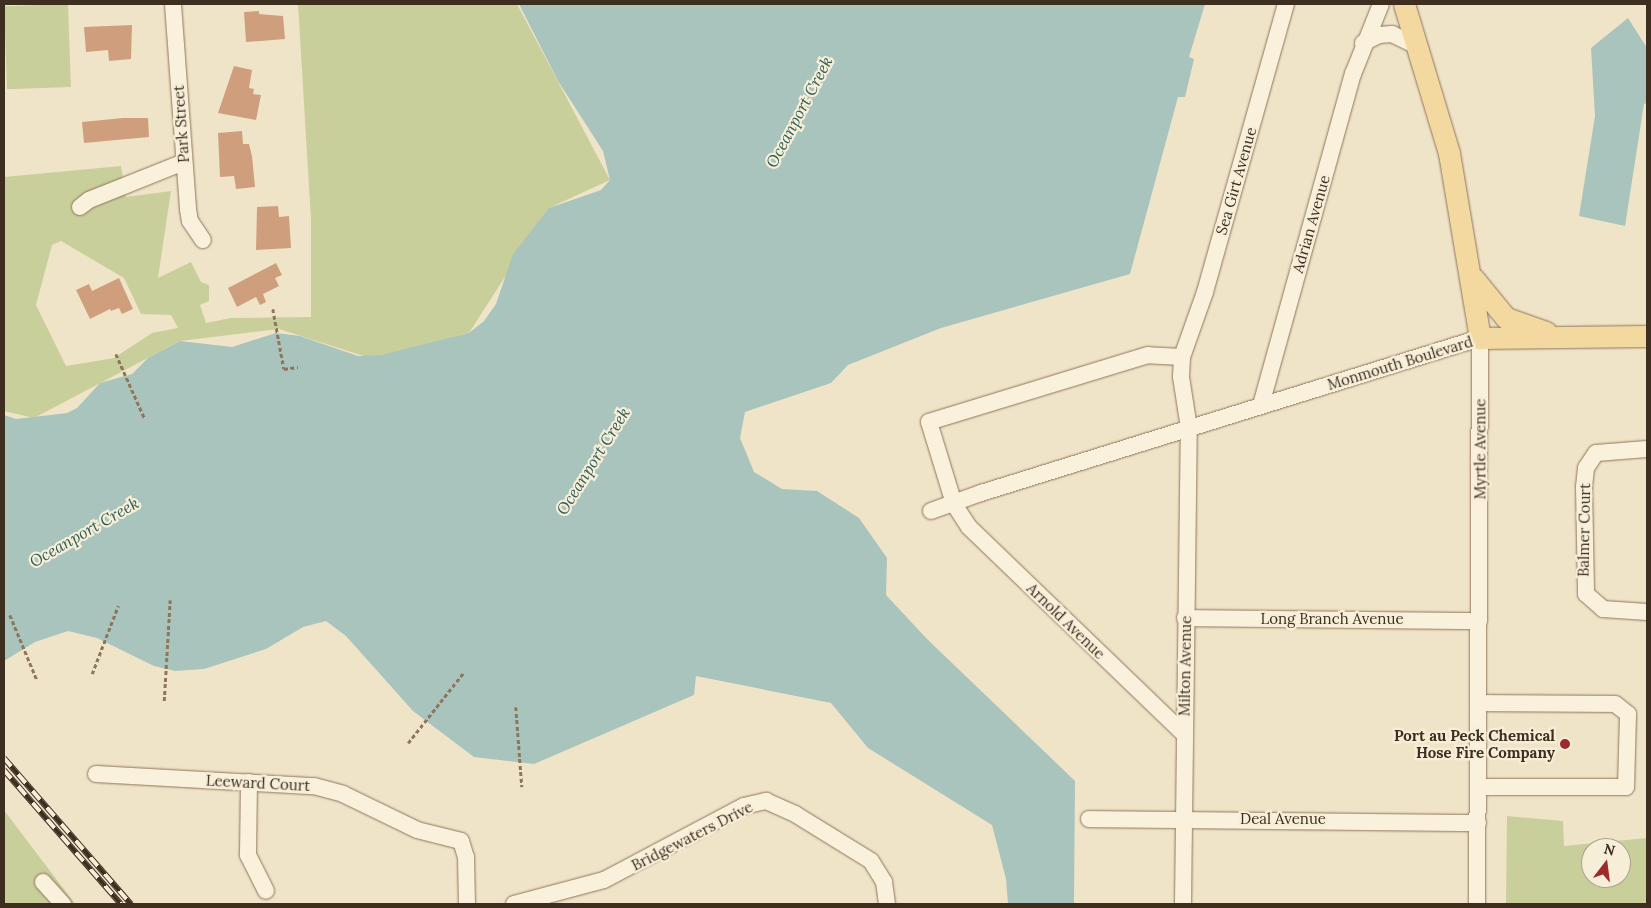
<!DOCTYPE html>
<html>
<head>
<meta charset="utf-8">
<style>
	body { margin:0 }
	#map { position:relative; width:1651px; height:908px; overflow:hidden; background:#f0e4c8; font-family:Lora,serif }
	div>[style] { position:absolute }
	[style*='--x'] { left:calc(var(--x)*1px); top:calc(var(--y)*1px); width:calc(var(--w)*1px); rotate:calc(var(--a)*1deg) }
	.green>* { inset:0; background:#c9cf9b; transform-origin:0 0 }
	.water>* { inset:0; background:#a9c4bc }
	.building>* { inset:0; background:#cf9f7d }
	.path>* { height:2.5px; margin-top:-1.25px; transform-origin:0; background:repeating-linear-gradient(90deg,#8d765c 0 4px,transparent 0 6.5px) }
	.roads { filter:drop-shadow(0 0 1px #8d765c) drop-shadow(0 0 1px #8d765c) }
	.minor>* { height:16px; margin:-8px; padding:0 8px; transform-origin:8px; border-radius:8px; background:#faf1dc }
	.major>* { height:21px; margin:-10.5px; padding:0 10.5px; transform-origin:10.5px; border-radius:10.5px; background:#f3d9a0 }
	.rail>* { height:5.5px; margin-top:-2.75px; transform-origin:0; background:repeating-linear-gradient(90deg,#f7eed8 0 11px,#3d2e20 0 22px); box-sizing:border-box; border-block:1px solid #3d2e20 }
	.dots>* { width:14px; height:14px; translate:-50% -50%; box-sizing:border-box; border:2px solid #f7eed8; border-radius:50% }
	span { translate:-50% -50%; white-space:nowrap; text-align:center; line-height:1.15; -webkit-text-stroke:4.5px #f7eed8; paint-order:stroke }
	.street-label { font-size:15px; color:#3d2e20 }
	.poi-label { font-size:15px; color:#3d2e20; font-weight:700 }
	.right { translate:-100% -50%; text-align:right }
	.water-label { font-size:16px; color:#2f5d5a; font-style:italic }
	.frame { position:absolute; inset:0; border:5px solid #3d2e20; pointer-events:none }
	.north { position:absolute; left:1581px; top:838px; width:50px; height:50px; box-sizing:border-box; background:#f7eed8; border:1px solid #ada18e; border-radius:50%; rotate:15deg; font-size:14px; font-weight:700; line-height:20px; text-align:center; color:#3d2e20 }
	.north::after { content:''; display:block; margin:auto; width:18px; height:22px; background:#9e2a2b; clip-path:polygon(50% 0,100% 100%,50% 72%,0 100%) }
</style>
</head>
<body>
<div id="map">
	<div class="green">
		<div style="left:68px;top:4px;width:83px;height:64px;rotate:88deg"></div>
		<div style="clip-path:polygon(evenodd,298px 4px,517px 4px,610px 180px,549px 208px,469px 333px,373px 359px,279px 329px,180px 341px,34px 418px,4px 411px,4px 177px,121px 166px,126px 197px,171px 191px,158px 278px,191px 262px,201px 282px,209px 285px,209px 301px,200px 305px,206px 323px,231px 318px,311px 317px,311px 220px,298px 4px,61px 241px,124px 278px,141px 314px,171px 315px,178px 328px,152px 333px,114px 358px,66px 366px,36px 305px,52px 245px,61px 241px)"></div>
		<div style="clip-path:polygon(4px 810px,75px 904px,4px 904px)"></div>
		<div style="clip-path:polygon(evenodd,1507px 816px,1563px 821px,1564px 846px,1647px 838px,1647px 904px,1506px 904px,1507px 816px,1591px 848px,1621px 848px,1621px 878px,1591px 878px,1591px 848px)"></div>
	</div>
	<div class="water">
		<div style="clip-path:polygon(519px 4px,1205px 4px,1189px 57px,1194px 59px,1185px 97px,1178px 97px,1130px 274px,941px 328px,848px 365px,831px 383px,745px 412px,740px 438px,754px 472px,782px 489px,817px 491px,859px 518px,887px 558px,886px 595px,927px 639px,1075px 781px,1074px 904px,1008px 904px,1006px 879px,992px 825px,868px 748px,831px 703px,696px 676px,694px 695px,534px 764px,474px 757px,413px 711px,346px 636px,326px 621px,303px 627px,266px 649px,204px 669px,175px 671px,154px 666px,97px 638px,68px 631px,35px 642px,4px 661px,4px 415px,16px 419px,67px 413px,77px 408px,100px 383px,132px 374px,148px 358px,180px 341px,232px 347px,276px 333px,300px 336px,358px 356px,381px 355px,469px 333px,484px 321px,496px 304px,513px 254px,549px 208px,601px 190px,610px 180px,603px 151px,558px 81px)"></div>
		<div style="clip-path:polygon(1628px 18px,1647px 48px,1647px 103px,1644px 104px,1625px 226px,1579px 216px,1595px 116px,1591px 48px)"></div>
	</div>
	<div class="building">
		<div style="clip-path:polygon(259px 11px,259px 14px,283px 16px,285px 39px,246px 42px,244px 12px)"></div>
		<div style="clip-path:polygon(132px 25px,131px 59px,109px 61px,108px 50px,86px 52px,84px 27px)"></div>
		<div style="clip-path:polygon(234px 66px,252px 70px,249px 88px,254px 89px,253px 94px,261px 95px,256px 120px,218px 113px)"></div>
		<div style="clip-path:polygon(123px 118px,148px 118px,149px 137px,84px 143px,82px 122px)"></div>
		<div style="clip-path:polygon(242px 131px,243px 144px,249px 144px,252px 156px,255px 187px,236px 189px,234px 176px,220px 177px,218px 133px)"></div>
		<div style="clip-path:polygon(278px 206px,279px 217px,289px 216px,291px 248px,256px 250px,257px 207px)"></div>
		<div style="clip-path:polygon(276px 263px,282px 275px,275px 278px,279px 286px,263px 294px,266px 302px,260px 305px,256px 297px,237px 307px,228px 288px)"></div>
		<div style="clip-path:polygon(119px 278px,133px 309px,122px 314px,119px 308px,111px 311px,110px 309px,90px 319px,76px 290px,89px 284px,92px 291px)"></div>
	</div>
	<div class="path">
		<div style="--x:273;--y:309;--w:61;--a:79.6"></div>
		<div style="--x:284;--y:369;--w:14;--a:-8"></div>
		<div style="--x:116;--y:354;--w:71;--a:66"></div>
		<div style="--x:10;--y:615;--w:70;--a:67.4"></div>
		<div style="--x:92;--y:674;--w:73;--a:-69.1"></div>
		<div style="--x:164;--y:701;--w:101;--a:-86.6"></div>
		<div style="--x:516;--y:707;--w:80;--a:85.7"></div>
		<div style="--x:408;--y:743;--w:90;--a:-51.7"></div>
	</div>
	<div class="roads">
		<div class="minor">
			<div style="--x:173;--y:4;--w:206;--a:85.8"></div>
			<div style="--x:188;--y:209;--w:12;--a:81"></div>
			<div style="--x:190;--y:221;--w:23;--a:56"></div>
			<div style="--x:1363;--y:43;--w:18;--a:-27"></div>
			<div style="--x:1379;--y:35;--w:13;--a:-4"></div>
			<div style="--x:1392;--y:34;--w:30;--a:26"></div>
			<div style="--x:80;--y:207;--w:11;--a:-38"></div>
			<div style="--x:89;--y:200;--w:102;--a:-21.8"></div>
			<div style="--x:1182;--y:357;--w:34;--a:-177"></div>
			<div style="--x:1148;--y:355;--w:229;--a:163"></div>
			<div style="--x:929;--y:422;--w:86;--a:73"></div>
			<div style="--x:954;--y:504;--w:27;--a:57"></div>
			<div style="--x:969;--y:527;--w:298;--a:43.9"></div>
			<div style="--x:1261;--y:405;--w:344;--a:-74.5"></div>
			<div style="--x:1353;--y:74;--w:75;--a:-68.2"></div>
			<div style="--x:1647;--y:449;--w:51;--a:175.5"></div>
			<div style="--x:1596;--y:453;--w:18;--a:124"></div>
			<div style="--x:1586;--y:468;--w:19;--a:96"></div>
			<div style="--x:1584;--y:487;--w:107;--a:88.9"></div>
			<div style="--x:1586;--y:594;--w:23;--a:41"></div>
			<div style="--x:1603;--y:609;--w:44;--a:3.9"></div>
			<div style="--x:931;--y:511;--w:53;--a:-19.8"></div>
			<div style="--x:981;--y:493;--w:523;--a:-17.26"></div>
			<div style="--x:1480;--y:338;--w:566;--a:90.3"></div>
			<div style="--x:1185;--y:618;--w:294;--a:0.6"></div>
			<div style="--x:96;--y:774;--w:218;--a:3.2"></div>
			<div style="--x:314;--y:786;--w:30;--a:15"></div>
			<div style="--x:343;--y:794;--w:82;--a:25.9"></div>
			<div style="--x:417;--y:830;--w:45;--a:14"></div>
			<div style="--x:461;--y:841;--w:17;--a:73"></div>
			<div style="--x:466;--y:857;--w:47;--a:88.8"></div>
			<div style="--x:249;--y:782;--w:73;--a:90.8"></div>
			<div style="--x:248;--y:855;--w:40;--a:63.4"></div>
			<div style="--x:1478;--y:787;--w:148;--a:0"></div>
			<div style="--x:1626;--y:787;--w:73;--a:-88.4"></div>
			<div style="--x:1628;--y:714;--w:16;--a:-142"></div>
			<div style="--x:1615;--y:704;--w:137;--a:-179.6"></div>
			<div style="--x:1089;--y:819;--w:389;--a:0.6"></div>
			<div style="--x:43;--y:882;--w:30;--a:48"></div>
			<div style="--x:514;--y:904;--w:93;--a:-14.9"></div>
			<div style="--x:604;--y:880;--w:158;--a:-27.9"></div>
			<div style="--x:744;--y:806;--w:23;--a:-13"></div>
			<div style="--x:766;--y:801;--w:32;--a:24"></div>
			<div style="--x:795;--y:814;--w:89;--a:31.7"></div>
			<div style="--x:871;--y:861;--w:25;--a:58"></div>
			<div style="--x:884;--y:882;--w:22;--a:82"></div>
			<div style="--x:1183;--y:904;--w:476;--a:-89.3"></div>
			<div style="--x:1189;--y:428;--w:52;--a:-98.9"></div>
			<div style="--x:1181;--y:377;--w:20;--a:-87"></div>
			<div style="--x:1182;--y:357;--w:69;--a:-70.5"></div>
			<div style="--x:1205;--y:292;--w:299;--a:-74.3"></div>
		</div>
		<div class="major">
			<div style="--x:1404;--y:4;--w:156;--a:73.2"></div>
			<div style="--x:1449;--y:153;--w:188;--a:80.5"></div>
			<div style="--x:1480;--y:338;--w:167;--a:-0.7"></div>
			<div style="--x:1473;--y:278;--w:52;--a:50.5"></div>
			<div style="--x:1506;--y:318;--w:42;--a:19.3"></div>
		</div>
	</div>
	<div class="rail">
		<div style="--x:4;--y:758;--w:194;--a:49"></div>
		<div style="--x:4;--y:770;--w:178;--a:48.9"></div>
	</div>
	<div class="dots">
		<div style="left:1565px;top:744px;background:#9e2a2b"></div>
	</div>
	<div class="street-label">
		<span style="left:181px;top:124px;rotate:-94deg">Park Street</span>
		<span style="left:1236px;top:181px;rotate:-74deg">Sea Girt Avenue</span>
		<span style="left:1311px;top:224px;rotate:-74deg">Adrian Avenue</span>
		<span style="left:1400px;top:363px;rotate:-17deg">Monmouth Boulevard</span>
		<span style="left:1480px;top:449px;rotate:-90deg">Myrtle Avenue</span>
		<span style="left:1584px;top:530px;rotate:-89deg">Balmer Court</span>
		<span style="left:1332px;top:619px">Long Branch Avenue</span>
		<span style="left:1066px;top:621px;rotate:44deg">Arnold Avenue</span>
		<span style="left:1185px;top:666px;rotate:-89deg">Milton Avenue</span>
		<span style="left:258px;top:783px;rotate:3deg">Leeward Court</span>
		<span style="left:1283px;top:819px">Deal Avenue</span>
		<span style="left:692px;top:836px;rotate:-27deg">Bridgewaters Drive</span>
	</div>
	<div class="poi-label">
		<span class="right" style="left:1555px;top:744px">Port au Peck Chemical<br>Hose Fire Company</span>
	</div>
	<div class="water-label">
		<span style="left:799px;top:112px;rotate:-62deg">Oceanport Creek</span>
		<span style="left:593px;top:461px;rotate:-58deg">Oceanport Creek</span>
		<span style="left:84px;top:532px;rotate:-30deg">Oceanport Creek</span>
	</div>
	<div class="frame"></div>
	<div class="north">N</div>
</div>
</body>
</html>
